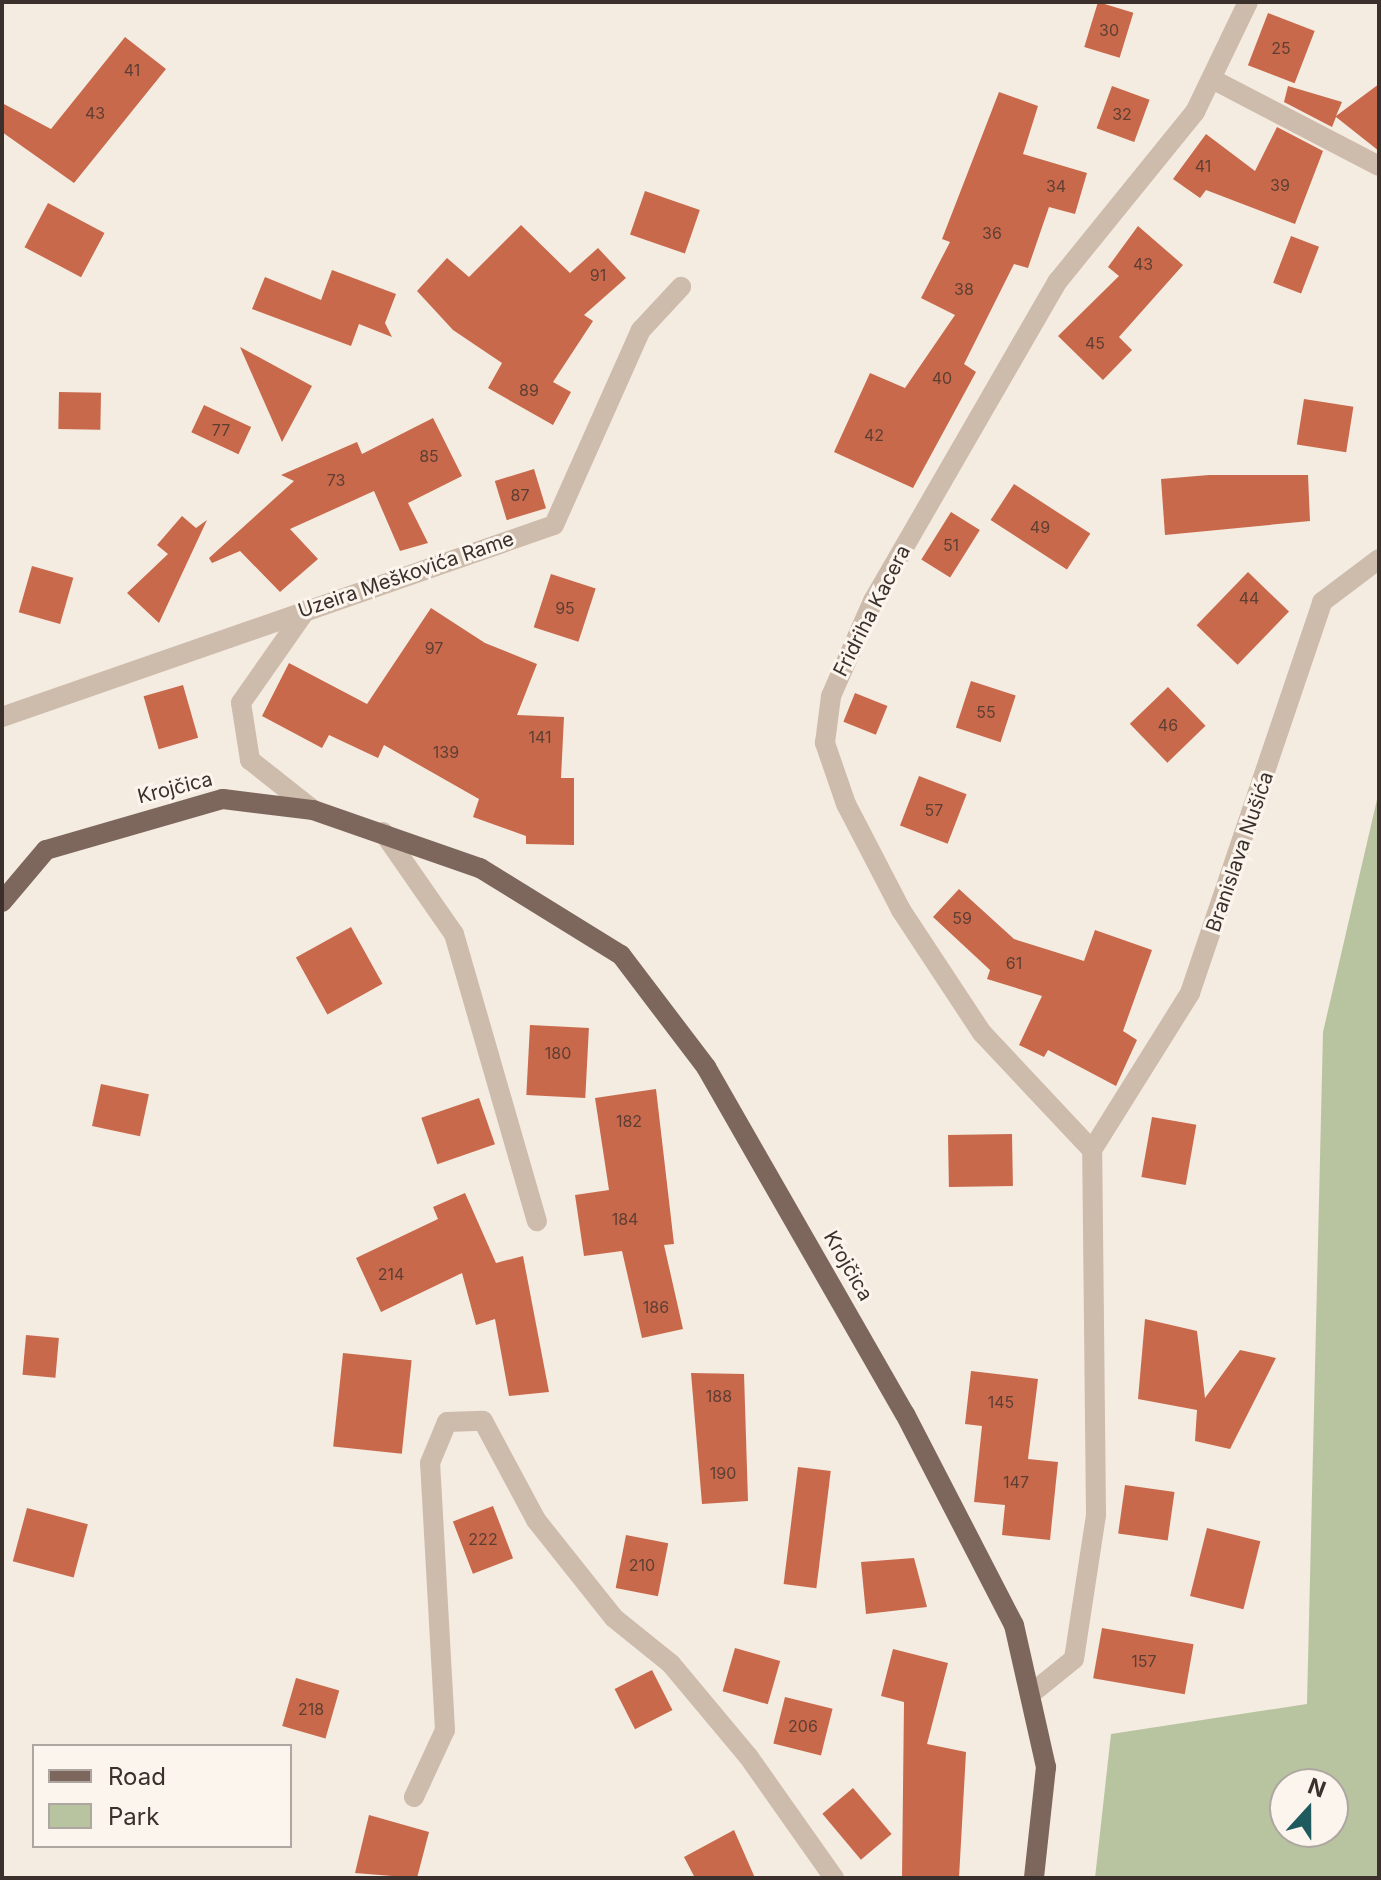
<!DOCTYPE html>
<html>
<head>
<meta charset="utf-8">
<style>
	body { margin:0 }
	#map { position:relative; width:1381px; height:1880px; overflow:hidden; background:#f4ebe1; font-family:Inter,sans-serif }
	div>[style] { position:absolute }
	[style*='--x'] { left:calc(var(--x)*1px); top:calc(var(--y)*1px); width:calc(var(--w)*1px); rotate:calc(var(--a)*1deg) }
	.green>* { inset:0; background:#b8c4a0 }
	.building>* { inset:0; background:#c8694b; transform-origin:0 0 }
	.minor>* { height:20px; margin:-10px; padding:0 10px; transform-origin:10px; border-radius:10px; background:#cdbbac }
	.major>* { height:20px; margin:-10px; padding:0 10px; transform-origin:10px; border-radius:10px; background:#7d675c }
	span { translate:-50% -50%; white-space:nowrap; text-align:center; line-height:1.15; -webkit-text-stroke:6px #fbf5ee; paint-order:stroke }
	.number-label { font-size:16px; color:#5e3e33 }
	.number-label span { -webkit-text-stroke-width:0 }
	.street-label { font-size:20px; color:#3b302b }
	.frame { position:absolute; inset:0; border:4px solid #3b302b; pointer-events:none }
	.legend { position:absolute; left:32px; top:1744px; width:260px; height:104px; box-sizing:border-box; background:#fbf5ee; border:2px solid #aea6a0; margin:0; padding:10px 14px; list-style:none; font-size:24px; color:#3b302b }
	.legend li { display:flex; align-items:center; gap:16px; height:40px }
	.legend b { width:40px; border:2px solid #aea6a0 }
	.north { position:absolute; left:1269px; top:1768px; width:80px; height:80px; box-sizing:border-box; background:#fbf5ee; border:2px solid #aea6a0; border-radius:50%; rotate:21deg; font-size:22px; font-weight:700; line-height:32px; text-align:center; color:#3b302b }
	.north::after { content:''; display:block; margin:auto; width:28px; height:36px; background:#1f5a5e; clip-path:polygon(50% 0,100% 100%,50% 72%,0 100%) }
</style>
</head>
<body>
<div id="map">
	<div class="green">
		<div style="clip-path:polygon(evenodd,1379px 791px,1379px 1878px,1095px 1878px,1111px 1734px,1307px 1704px,1323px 1032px,1379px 791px,1285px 1784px,1333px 1784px,1333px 1832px,1285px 1832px,1285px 1784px)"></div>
	</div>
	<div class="building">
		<div style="left:1098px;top:2px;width:37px;height:47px;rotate:17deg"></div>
		<div style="left:1268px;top:13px;width:50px;height:56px;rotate:21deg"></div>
		<div style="clip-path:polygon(125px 37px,166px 69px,74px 183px,2px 132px,2px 103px,51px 129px)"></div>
		<div style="clip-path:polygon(1379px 84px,1379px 151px,1336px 117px,1332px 127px,1284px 102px,1288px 86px,1342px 102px,1336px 116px)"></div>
		<div style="left:1112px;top:86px;width:40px;height:45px;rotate:20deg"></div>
		<div style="clip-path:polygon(999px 92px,1038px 106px,1023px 154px,1087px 173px,1075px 214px,1049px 207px,1028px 268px,1014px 264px,964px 364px,976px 372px,913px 488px,834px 452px,870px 373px,905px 388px,955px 315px,921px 298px,950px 242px,942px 239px)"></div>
		<div style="clip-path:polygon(1277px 127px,1323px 151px,1295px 224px,1206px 190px,1200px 198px,1173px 179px,1206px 134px,1255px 171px)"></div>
		<div style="left:645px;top:191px;width:58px;height:46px;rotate:19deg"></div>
		<div style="left:48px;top:203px;width:64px;height:50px;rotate:28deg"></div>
		<div style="clip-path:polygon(521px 225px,570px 273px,598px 248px,626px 278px,584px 315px,593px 321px,553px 382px,571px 392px,553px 425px,488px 388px,502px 363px,453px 330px,417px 291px,447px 258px,469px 277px)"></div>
		<div style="clip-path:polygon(1138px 226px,1183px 265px,1119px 337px,1132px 350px,1103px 380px,1058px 336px,1119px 276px,1108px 267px)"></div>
		<div style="left:1291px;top:236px;width:30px;height:50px;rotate:21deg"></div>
		<div style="clip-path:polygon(332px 270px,396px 294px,385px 323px,392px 337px,359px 324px,351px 346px,252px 309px,265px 277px,321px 300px)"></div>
		<div style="clip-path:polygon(240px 347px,312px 386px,282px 442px)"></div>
		<div style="left:59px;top:392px;width:42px;height:37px;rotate:1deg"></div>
		<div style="left:1304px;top:399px;width:50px;height:46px;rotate:9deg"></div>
		<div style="left:204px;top:405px;width:52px;height:30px;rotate:25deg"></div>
		<div style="clip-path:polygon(433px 418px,462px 476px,408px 503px,428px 543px,400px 551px,374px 491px,290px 529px,318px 559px,280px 592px,240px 551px,212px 563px,209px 558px,294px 481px,281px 475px,357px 442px,362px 454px)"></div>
		<div style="left:534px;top:469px;width:41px;height:41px;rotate:73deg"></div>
		<div style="clip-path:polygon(1209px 475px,1308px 475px,1310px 521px,1165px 535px,1161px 479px)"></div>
		<div style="left:1014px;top:484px;width:91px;height:43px;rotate:33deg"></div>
		<div style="left:951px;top:512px;width:34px;height:56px;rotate:32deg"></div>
		<div style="clip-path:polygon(182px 516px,196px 528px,207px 520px,159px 623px,127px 593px,168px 554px,157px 545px)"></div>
		<div style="left:32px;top:566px;width:43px;height:48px;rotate:16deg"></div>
		<div style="left:1248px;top:572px;width:57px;height:74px;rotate:44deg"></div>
		<div style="left:551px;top:574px;width:47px;height:56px;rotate:18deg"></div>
		<div style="clip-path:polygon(431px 608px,485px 643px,537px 664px,517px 715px,564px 717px,561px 778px,574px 778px,574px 845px,526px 844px,526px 836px,473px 817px,479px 799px,384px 745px,378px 758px,329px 735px,322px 748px,262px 716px,289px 663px,367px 704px)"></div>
		<div style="left:971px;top:681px;width:47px;height:49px;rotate:18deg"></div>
		<div style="left:183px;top:685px;width:55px;height:41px;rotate:74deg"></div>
		<div style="left:1168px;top:687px;width:54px;height:53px;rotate:46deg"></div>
		<div style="left:855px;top:693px;width:35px;height:31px;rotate:22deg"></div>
		<div style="left:919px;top:776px;width:51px;height:53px;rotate:21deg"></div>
		<div style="clip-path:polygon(959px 889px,1014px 939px,1084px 961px,1095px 930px,1152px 950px,1123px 1031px,1137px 1040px,1116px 1086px,1048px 1050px,1044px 1057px,1019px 1045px,1042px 996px,987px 979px,990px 970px,933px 917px)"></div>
		<div style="left:351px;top:927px;width:65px;height:63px;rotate:61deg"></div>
		<div style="left:530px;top:1025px;width:59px;height:70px;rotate:3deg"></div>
		<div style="left:101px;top:1084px;width:49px;height:43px;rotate:12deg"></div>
		<div style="clip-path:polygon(656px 1089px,674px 1244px,664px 1245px,683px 1329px,642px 1338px,622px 1251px,584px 1256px,575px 1195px,609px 1190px,595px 1098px)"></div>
		<div style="left:479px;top:1098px;width:49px;height:61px;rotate:71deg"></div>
		<div style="left:1152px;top:1117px;width:45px;height:61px;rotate:10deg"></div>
		<div style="left:1012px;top:1134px;width:52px;height:64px;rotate:89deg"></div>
		<div style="clip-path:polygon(465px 1193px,496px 1263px,523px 1256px,549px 1392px,509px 1396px,495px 1319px,476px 1325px,462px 1273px,381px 1312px,356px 1258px,438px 1219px,433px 1207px)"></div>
		<div style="clip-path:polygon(1145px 1319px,1197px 1331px,1205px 1398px,1240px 1350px,1276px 1358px,1230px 1449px,1195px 1441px,1197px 1410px,1138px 1399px)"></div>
		<div style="left:26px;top:1335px;width:33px;height:40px;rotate:5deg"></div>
		<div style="left:343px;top:1353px;width:69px;height:94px;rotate:6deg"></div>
		<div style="clip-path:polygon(971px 1371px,1038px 1379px,1028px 1459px,1058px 1462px,1050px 1540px,1002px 1535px,1005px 1505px,974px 1502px,982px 1426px,965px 1424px)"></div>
		<div style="clip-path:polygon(691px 1373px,744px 1374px,748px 1501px,702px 1504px)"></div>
		<div style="left:798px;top:1467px;width:33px;height:118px;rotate:7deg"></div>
		<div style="left:1125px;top:1485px;width:50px;height:49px;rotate:8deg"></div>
		<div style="left:493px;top:1506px;width:56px;height:43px;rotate:69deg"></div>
		<div style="left:27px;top:1508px;width:63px;height:55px;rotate:15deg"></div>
		<div style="left:1207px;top:1528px;width:55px;height:70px;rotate:14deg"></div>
		<div style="left:626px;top:1535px;width:43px;height:54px;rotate:11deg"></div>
		<div style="clip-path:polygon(914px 1558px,927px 1607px,866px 1614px,861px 1562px)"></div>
		<div style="left:1102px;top:1628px;width:93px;height:51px;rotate:10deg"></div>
		<div style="left:735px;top:1648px;width:47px;height:45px;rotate:16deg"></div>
		<div style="clip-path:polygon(893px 1649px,948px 1663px,927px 1744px,966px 1752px,959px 1878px,902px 1878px,904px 1702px,881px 1696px)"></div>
		<div style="left:652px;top:1670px;width:45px;height:42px;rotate:63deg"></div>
		<div style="left:296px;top:1678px;width:45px;height:50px;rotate:16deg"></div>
		<div style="left:785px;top:1697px;width:49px;height:48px;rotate:14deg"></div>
		<div style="left:853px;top:1788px;width:60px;height:40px;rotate:50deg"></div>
		<div style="clip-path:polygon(369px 1815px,429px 1832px,417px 1878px,355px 1873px)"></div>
		<div style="clip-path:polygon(734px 1830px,755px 1878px,695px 1878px,684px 1857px)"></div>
	</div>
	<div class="minor">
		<div style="--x:1212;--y:79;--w:188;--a:27.5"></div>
		<div style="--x:306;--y:610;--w:113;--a:125"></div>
		<div style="--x:241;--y:703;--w:58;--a:81"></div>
		<div style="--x:250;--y:760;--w:80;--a:38.4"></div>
		<div style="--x:2;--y:717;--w:584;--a:-19.18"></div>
		<div style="--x:554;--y:525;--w:214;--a:-66"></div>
		<div style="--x:641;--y:330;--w:59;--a:-47.1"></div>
		<div style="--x:383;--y:832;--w:124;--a:55.2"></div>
		<div style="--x:454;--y:934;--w:299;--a:73.9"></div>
		<div style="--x:1092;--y:1150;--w:161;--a:-133.2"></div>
		<div style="--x:982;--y:1033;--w:147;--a:-123.4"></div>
		<div style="--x:901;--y:910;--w:119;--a:-117.4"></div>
		<div style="--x:846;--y:804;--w:65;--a:-109"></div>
		<div style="--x:825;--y:743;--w:47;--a:-82.7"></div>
		<div style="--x:831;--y:696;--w:104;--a:-66.1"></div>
		<div style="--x:873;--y:601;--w:370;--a:-60"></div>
		<div style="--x:1058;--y:281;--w:218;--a:-51"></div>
		<div style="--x:1195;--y:112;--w:122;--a:-64.3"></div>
		<div style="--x:1092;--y:1150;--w:185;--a:-58"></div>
		<div style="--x:1190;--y:993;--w:413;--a:-71.3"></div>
		<div style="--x:1322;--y:602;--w:71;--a:-37"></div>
		<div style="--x:1032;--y:1693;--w:54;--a:-39"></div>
		<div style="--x:1074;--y:1659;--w:146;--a:-81.3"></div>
		<div style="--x:1096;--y:1515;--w:365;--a:-90.6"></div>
		<div style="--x:414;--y:1797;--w:74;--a:-65.2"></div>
		<div style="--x:445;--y:1730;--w:267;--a:-93.2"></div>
		<div style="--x:430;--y:1463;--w:44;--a:-67.5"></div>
		<div style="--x:447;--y:1422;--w:36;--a:-2"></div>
		<div style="--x:483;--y:1421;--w:112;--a:61.8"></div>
		<div style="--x:536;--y:1520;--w:125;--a:51.5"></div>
		<div style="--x:614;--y:1618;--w:73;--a:38.9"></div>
		<div style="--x:671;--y:1664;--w:120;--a:50.1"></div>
		<div style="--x:748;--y:1756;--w:149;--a:54.8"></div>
	</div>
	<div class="major">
		<div style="--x:2;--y:902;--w:68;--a:-49.8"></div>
		<div style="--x:46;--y:850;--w:184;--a:-16.1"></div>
		<div style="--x:223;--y:799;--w:91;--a:7"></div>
		<div style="--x:313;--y:810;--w:177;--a:19.2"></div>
		<div style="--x:480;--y:868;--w:166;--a:31.7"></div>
		<div style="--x:621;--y:955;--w:141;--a:52.8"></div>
		<div style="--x:706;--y:1067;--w:400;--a:60.2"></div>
		<div style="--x:905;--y:1414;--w:237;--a:62.7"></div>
		<div style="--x:1014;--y:1625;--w:146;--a:77.3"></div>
		<div style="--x:1046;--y:1767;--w:112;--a:96.2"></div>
	</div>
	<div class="number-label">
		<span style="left:1109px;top:30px">30</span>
		<span style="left:1281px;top:48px">25</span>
		<span style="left:132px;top:70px">41</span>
		<span style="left:95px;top:113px">43</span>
		<span style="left:1122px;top:114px">32</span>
		<span style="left:1203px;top:166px">41</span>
		<span style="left:1280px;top:185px">39</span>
		<span style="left:1056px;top:186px">34</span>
		<span style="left:992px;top:233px">36</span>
		<span style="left:1143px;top:264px">43</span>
		<span style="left:598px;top:275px">91</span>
		<span style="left:964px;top:289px">38</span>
		<span style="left:1095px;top:343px">45</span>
		<span style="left:942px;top:378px">40</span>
		<span style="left:529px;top:390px">89</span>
		<span style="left:221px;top:430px">77</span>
		<span style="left:874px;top:435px">42</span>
		<span style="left:429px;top:456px">85</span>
		<span style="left:336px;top:480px">73</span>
		<span style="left:520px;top:495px">87</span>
		<span style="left:1040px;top:527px">49</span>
		<span style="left:951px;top:545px">51</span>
		<span style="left:1249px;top:598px">44</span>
		<span style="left:565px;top:608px">95</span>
		<span style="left:434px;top:648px">97</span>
		<span style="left:986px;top:712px">55</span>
		<span style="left:1168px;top:725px">46</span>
		<span style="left:540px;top:737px">141</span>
		<span style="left:446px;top:752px">139</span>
		<span style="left:934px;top:810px">57</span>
		<span style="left:962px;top:918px">59</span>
		<span style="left:1014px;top:963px">61</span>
		<span style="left:558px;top:1053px">180</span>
		<span style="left:629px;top:1121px">182</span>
		<span style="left:625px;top:1219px">184</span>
		<span style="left:391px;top:1274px">214</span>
		<span style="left:656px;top:1307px">186</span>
		<span style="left:719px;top:1396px">188</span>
		<span style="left:1001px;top:1402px">145</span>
		<span style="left:723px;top:1473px">190</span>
		<span style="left:1016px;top:1482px">147</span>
		<span style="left:483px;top:1539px">222</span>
		<span style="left:642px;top:1565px">210</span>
		<span style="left:1144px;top:1661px">157</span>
		<span style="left:311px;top:1709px">218</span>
		<span style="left:803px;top:1726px">206</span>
	</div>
	<div class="street-label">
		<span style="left:406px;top:575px;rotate:-19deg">Uzeira Meškovića Rame</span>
		<span style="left:872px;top:611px;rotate:-63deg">Fridriha Kacera</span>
		<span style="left:175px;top:788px;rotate:-14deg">Krojčica</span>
		<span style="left:1240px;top:852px;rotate:-71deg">Branislava Nušića</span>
		<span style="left:848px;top:1266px;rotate:60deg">Krojčica</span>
	</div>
	<div class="frame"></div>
	<ul class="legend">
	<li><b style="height:10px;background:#7d675c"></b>Road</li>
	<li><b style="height:22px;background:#b8c4a0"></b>Park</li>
	</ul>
	<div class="north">N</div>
</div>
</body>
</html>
